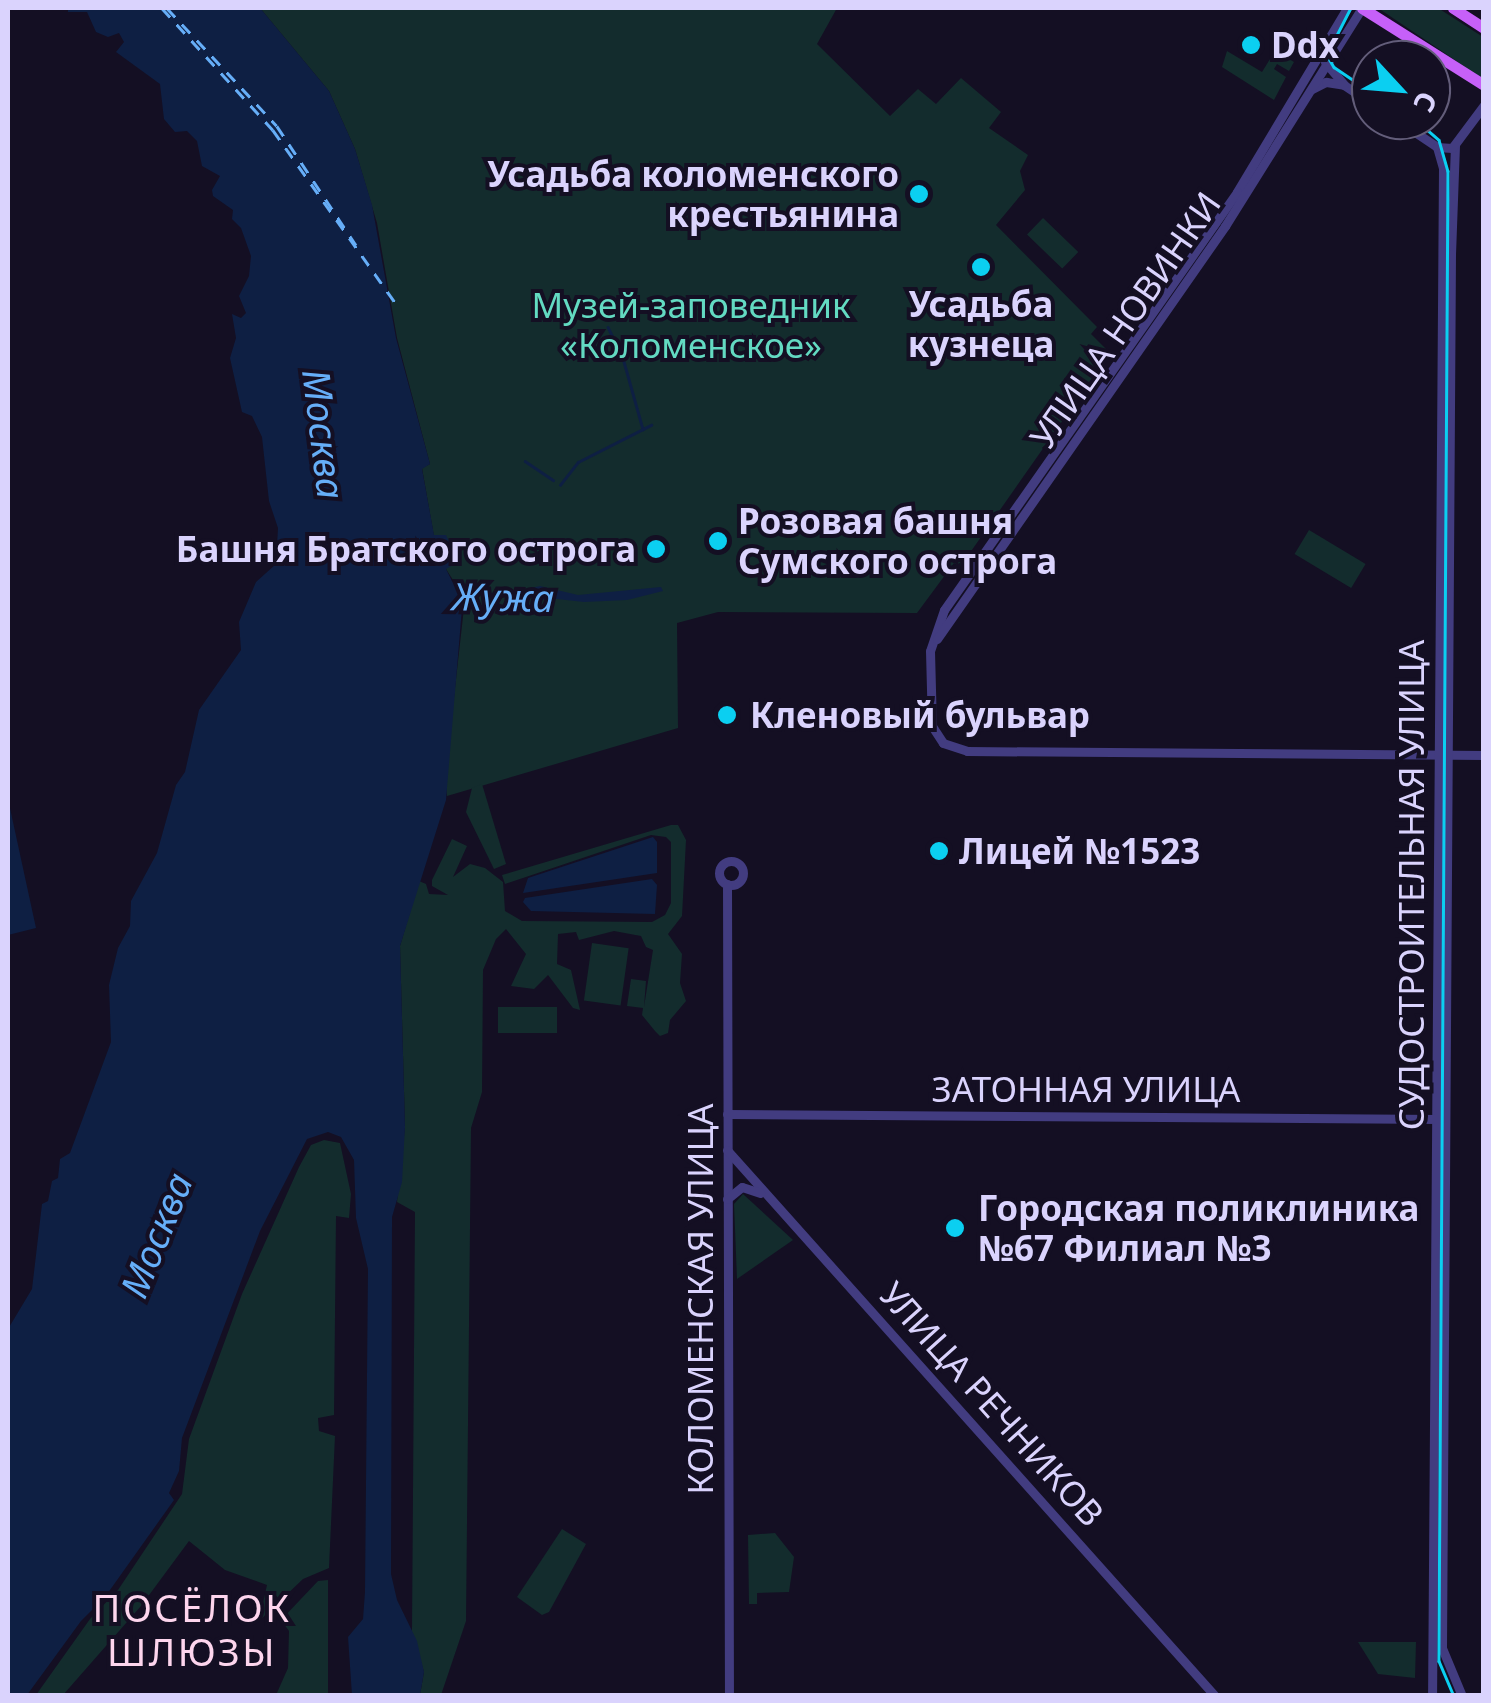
<!DOCTYPE html>
<html>
<head>
<meta charset="utf-8">
<style>
	body { margin:0 }
	#map { position:relative; width:1491px; height:1703px; overflow:hidden; background:#140f23; font-family:"Noto Sans",sans-serif }
	div>[style] { position:absolute }
	[style*='--x'] { left:calc(var(--x)*1px); top:calc(var(--y)*1px); width:calc(var(--w)*1px); rotate:calc(var(--a)*1deg) }
	.green>* { inset:0; background:#132c2d; transform-origin:0 0 }
	.water>* { inset:0; background:#0e1f43 }
	.stream>* { height:2.5px; margin:-1.25px; padding:0 1.25px; transform-origin:1.25px; border-radius:1.25px; background:#0e1f43 }
	.ferry>* { height:2.5px; margin-top:-1.25px; transform-origin:0; background:repeating-linear-gradient(90deg,#66aef8 0 12px,transparent 0 22px) }
	.tertiary>* { height:9px; margin:-4.5px; padding:0 4.5px; transform-origin:4.5px; border-radius:4.5px; background:#423c80 }
	.tertiary>.ring { margin:-4.5px; padding:0; box-sizing:content-box; background:none; border:9px solid #423c80; border-radius:50% }
	.primary>* { height:11px; margin:-5.5px; padding:0 5.5px; transform-origin:5.5px; border-radius:5.5px; background:#c660f8 }
	.tram>* { height:2.5px; margin:-1.25px; padding:0 1.25px; transform-origin:1.25px; border-radius:1.25px; background:#0bcff1 }
	.dots>* { width:28px; height:28px; translate:-50% -50%; box-sizing:border-box; border:5px solid #140f23; border-radius:50% }
	span { translate:-50% -50%; white-space:nowrap; text-align:center; line-height:1.15; -webkit-text-stroke:8px #140f23; paint-order:stroke }
	.poi-label { font-size:35px; color:#dad3fd; font-weight:700 }
	.left { translate:0 -50%; text-align:left }
	.right { translate:-100% -50%; text-align:right }
	.park-label { font-size:35px; color:#63dac2 }
	.street-label { font-size:35px; color:#dad3fd }
	.water-label { font-size:38px; color:#66aef8; font-style:italic }
	.neighbourhood-label { font-size:38px; color:#fdd5ed; letter-spacing:2.5px }
	.frame { position:absolute; inset:0; border:10px solid #dad3fd; pointer-events:none }
	.north { position:absolute; left:1351px; top:40px; width:100px; height:100px; box-sizing:border-box; background:#140f23; border:2px solid #635d7a; border-radius:50%; rotate:116deg; font-size:28px; font-weight:700; line-height:40px; text-align:center; color:#dad3fd }
	.north::after { content:''; display:block; margin:auto; width:35px; height:45px; background:#0bcff1; clip-path:polygon(50% 0,100% 100%,50% 72%,0 100%) }
</style>
</head>
<body>
<div id="map">
	<div class="green">
		<div style="clip-path:polygon(260px 8px,837px 8px,817px 44px,890px 116px,918px 89px,936px 104px,961px 78px,1001px 112px,989px 128px,1028px 155px,1020px 171px,1025px 190px,996px 225px,1097px 327px,1091px 334px,1110px 353px,960px 567px,954px 563px,917px 613px,718px 612px,677px 623px,678px 728px,447px 796px,445px 777px,465px 599px,446px 569px,434px 536px,422px 468px,430px 464px,397px 338px,377px 223px,355px 149px,329px 91px)"></div>
		<div style="clip-path:polygon(1378px 8px,1438px 8px,1483px 37px,1483px 79px)"></div>
		<div style="clip-path:polygon(1227px 51px,1262px 72px,1275px 51px,1294px 62px,1289px 71px,1277px 64px,1274px 69px,1286px 77px,1274px 100px,1222px 67px)"></div>
		<div style="left:1043px;top:218px;width:49px;height:23px;rotate:44deg"></div>
		<div style="left:1309px;top:530px;width:66px;height:28px;rotate:31deg"></div>
		<div style="clip-path:polygon(482px 784px,506px 864px,494px 869px,466px 812px,472px 788px)"></div>
		<div style="clip-path:polygon(671px 825px,678px 825px,686px 840px,682px 916px,668px 934px,682px 954px,680px 983px,686px 1001px,670px 1020px,668px 1033px,660px 1036px,655px 1031px,642px 1015px,643px 1008px,627px 1006px,631px 979px,646px 981px,644px 1007px,653px 950px,646px 947px,641px 936px,614px 931px,579px 940px,576px 932px,558px 934px,557px 964px,571px 970px,580px 1010px,573px 1008px,548px 975px,534px 989px,511px 986px,526px 954px,506px 929px,496px 939px,483px 970px,482px 1092px,471px 1128px,466px 1621px,441px 1695px,420px 1695px,424px 1672px,412px 1632px,415px 1212px,397px 1202px,405px 1127px,400px 946px,419px 881px,426px 884px,429px 894px,448px 895px,432px 886px,432px 880px,452px 839px,467px 846px,453px 877px,470px 864px,485px 868px,503px 882px,505px 911px,522px 921px,652px 922px,665px 915px,671px 903px,671px 842px,666px 837px,651px 835px,505px 884px,502px 875px)"></div>
		<div style="left:592px;top:943px;width:37px;height:58px;rotate:8deg"></div>
		<div style="left:498px;top:1007px;width:59px;height:26px"></div>
		<div style="clip-path:polygon(324px 1140px,340px 1143px,351px 1194px,349px 1218px,336px 1216px,334px 1415px,318px 1418px,319px 1431px,335px 1436px,329px 1568px,303px 1579px,259px 1621px,267px 1585px,225px 1570px,189px 1541px,141px 1606px,63px 1695px,36px 1695px,90px 1619px,118px 1590px,182px 1494px,189px 1439px,242px 1294px,299px 1167px,311px 1145px)"></div>
		<div style="clip-path:polygon(743px 1194px,793px 1240px,737px 1279px,734px 1204px)"></div>
		<div style="clip-path:polygon(562px 1529px,586px 1544px,549px 1612px,542px 1615px,517px 1597px)"></div>
		<div style="clip-path:polygon(775px 1533px,794px 1557px,789px 1592px,757px 1593px,757px 1604px,749px 1604px,748px 1535px)"></div>
		<div style="clip-path:polygon(328px 1580px,328px 1695px,276px 1695px,288px 1668px,289px 1631px,281px 1620px,318px 1581px)"></div>
		<div style="clip-path:polygon(1358px 1642px,1416px 1642px,1415px 1678px,1378px 1674px)"></div>
	</div>
	<div class="water">
		<div style="clip-path:polygon(68px 8px,260px 8px,329px 91px,355px 149px,372px 205px,396px 338px,430px 464px,422px 469px,434px 535px,446px 535px,458px 562px,446px 569px,452px 581px,461px 590px,505px 594px,540px 586px,578px 595px,661px 587px,663px 591px,627px 600px,584px 602px,548px 598px,537px 602px,535px 595px,526px 593px,505px 597px,475px 594px,465px 599px,462px 608px,446px 800px,400px 946px,405px 1127px,402px 1182px,392px 1217px,391px 1574px,397px 1600px,417px 1641px,424px 1672px,420px 1695px,352px 1695px,348px 1637px,363px 1619px,365px 1592px,368px 1269px,356px 1218px,354px 1160px,341px 1137px,328px 1132px,307px 1139px,260px 1231px,182px 1438px,179px 1471px,169px 1493px,174px 1500px,105px 1597px,81px 1621px,27px 1695px,8px 1695px,8px 1329px,32px 1289px,42px 1204px,48px 1201px,52px 1181px,58px 1178px,60px 1159px,70px 1153px,111px 1042px,109px 985px,118px 948px,130px 926px,131px 901px,157px 853px,176px 785px,185px 772px,199px 710px,241px 650px,239px 622px,256px 582px,276px 564px,278px 528px,269px 501px,262px 437px,252px 416px,242px 412px,230px 358px,236px 338px,232px 314px,241px 318px,246px 313px,239px 296px,249px 276px,251px 256px,241px 228px,232px 219px,233px 210px,213px 196px,212px 190px,220px 176px,202px 166px,197px 141px,187px 131px,175px 132px,164px 119px,160px 84px,116px 52px,124px 42px,119px 33px,108px 37px,96px 32px,87px 12px,68px 12px)"></div>
		<div style="clip-path:polygon(8px 799px,36px 928px,8px 935px)"></div>
		<div style="clip-path:polygon(653px 837px,657px 842px,657px 873px,523px 893px,528px 878px)"></div>
		<div style="clip-path:polygon(652px 879px,657px 885px,655px 914px,531px 911px,523px 902px,525px 898px)"></div>
	</div>
	<div class="stream">
		<div style="--x:608;--y:327;--w:34;--a:64"></div>
		<div style="--x:623;--y:358;--w:74;--a:74.3"></div>
		<div style="--x:525;--y:461;--w:34;--a:34"></div>
		<div style="--x:560;--y:485;--w:29;--a:-52"></div>
		<div style="--x:578;--y:462;--w:82;--a:-26.9"></div>
	</div>
	<div class="ferry">
		<div style="--x:162;--y:8;--w:165;--a:47.7"></div>
		<div style="--x:273;--y:130;--w:213;--a:54.7"></div>
		<div style="--x:167;--y:8;--w:161;--a:47"></div>
		<div style="--x:277;--y:126;--w:143;--a:56.4"></div>
	</div>
	<div class="tertiary">
		<div style="--x:1347;--y:8;--w:214;--a:120.9"></div>
		<div style="--x:1237;--y:192;--w:510;--a:125.03"></div>
		<div style="--x:944;--y:610;--w:43;--a:108.9"></div>
		<div style="--x:930;--y:651;--w:75;--a:88.5"></div>
		<div style="--x:932;--y:726;--w:20;--a:57"></div>
		<div style="--x:943;--y:743;--w:25;--a:18"></div>
		<div style="--x:967;--y:751;--w:517;--a:0.44"></div>
		<div style="--x:1325;--y:62;--w:30;--a:50"></div>
		<div style="--x:1344;--y:85;--w:32;--a:34"></div>
		<div style="--x:1312;--y:89;--w:16;--a:-27"></div>
		<div style="--x:1326;--y:82;--w:18;--a:9"></div>
		<div style="--x:1397;--y:120;--w:48;--a:34"></div>
		<div style="--x:1437;--y:147;--w:22;--a:74"></div>
		<div style="--x:1443;--y:168;--w:1528;--a:90.41"></div>
		<div style="--x:1455;--y:145;--w:109;--a:92.1"></div>
		<div style="--x:1451;--y:254;--w:1394;--a:90.37"></div>
		<div style="--x:1442;--y:1648;--w:52;--a:67.4"></div>
		<div style="--x:1437;--y:147;--w:15;--a:4"></div>
		<div style="--x:1452;--y:148;--w:54;--a:-53.3"></div>
		<div style="--x:937;--y:639;--w:504;--a:-55.11"></div>
		<div style="--x:1225;--y:226;--w:257;--a:-57.9"></div>
		<div class="ring" style="left:719px;top:861px;width:15px;height:15px"></div>
		<div style="--x:727;--y:884;--w:812;--a:89.86"></div>
		<div style="--x:727;--y:1114;--w:712;--a:0.4"></div>
		<div style="--x:727;--y:1150;--w:732;--a:48.21"></div>
		<div style="--x:727;--y:1199;--w:19;--a:-39"></div>
		<div style="--x:742;--y:1187;--w:19;--a:18"></div>
	</div>
	<div class="primary">
		<div style="--x:1362;--y:8;--w:144;--a:32.3"></div>
		<div style="--x:1453;--y:8;--w:37;--a:33"></div>
	</div>
	<div class="tram">
		<div style="--x:1351;--y:8;--w:53;--a:117.1"></div>
		<div style="--x:1327;--y:55;--w:14;--a:60"></div>
		<div style="--x:1334;--y:67;--w:45;--a:34"></div>
		<div style="--x:1416;--y:120;--w:30;--a:41"></div>
		<div style="--x:1439;--y:140;--w:32;--a:74"></div>
		<div style="--x:1448;--y:171;--w:1490;--a:90.35"></div>
		<div style="--x:1439;--y:1661;--w:38;--a:67"></div>
	</div>
	<div class="dots">
		<div style="left:1251px;top:45px;background:#0bcff1"></div>
		<div style="left:919px;top:194px;background:#0bcff1"></div>
		<div style="left:981px;top:267px;background:#0bcff1"></div>
		<div style="left:718px;top:541px;background:#0bcff1"></div>
		<div style="left:656px;top:549px;background:#0bcff1"></div>
		<div style="left:727px;top:715px;background:#0bcff1"></div>
		<div style="left:939px;top:851px;background:#0bcff1"></div>
		<div style="left:955px;top:1228px;background:#0bcff1"></div>
	</div>
	<div class="poi-label">
		<span class="left" style="left:1271px;top:45px">Ddx</span>
		<span class="right" style="left:899px;top:194px">Усадьба коломенского<br>крестьянина</span>
		<span style="left:981px;top:324px">Усадьба<br>кузнеца</span>
		<span class="left" style="left:738px;top:541px">Розовая башня<br>Сумского острога</span>
		<span class="right" style="left:636px;top:549px">Башня Братского острога</span>
		<span class="left" style="left:750px;top:715px">Кленовый бульвар</span>
		<span class="left" style="left:959px;top:851px">Лицей №1523</span>
		<span class="left" style="left:978px;top:1228px">Городская поликлиника<br>№67 Филиал №3</span>
	</div>
	<div class="park-label">
		<span style="left:691px;top:325px">Музей-заповедник<br>«Коломенское»</span>
	</div>
	<div class="street-label">
		<span style="left:1125px;top:320px;rotate:-55deg">УЛИЦА НОВИНКИ</span>
		<span style="left:1411px;top:885px;rotate:-90deg">СУДОСТРОИТЕЛЬНАЯ УЛИЦА</span>
		<span style="left:1086px;top:1089px">ЗАТОННАЯ УЛИЦА</span>
		<span style="left:700px;top:1299px;rotate:-90deg">КОЛОМЕНСКАЯ УЛИЦА</span>
		<span style="left:992px;top:1404px;rotate:48deg">УЛИЦА РЕЧНИКОВ</span>
	</div>
	<div class="water-label">
		<span style="left:324px;top:434px;rotate:83deg">Москва</span>
		<span style="left:503px;top:597px;rotate:1deg">Жужа</span>
		<span style="left:156px;top:1235px;rotate:-68deg">Москва</span>
	</div>
	<div class="neighbourhood-label">
		<span style="left:192px;top:1630px">ПОСЁЛОК<br>ШЛЮЗЫ</span>
	</div>
	<div class="frame"></div>
	<div class="north">С</div>
</div>
</body>
</html>
